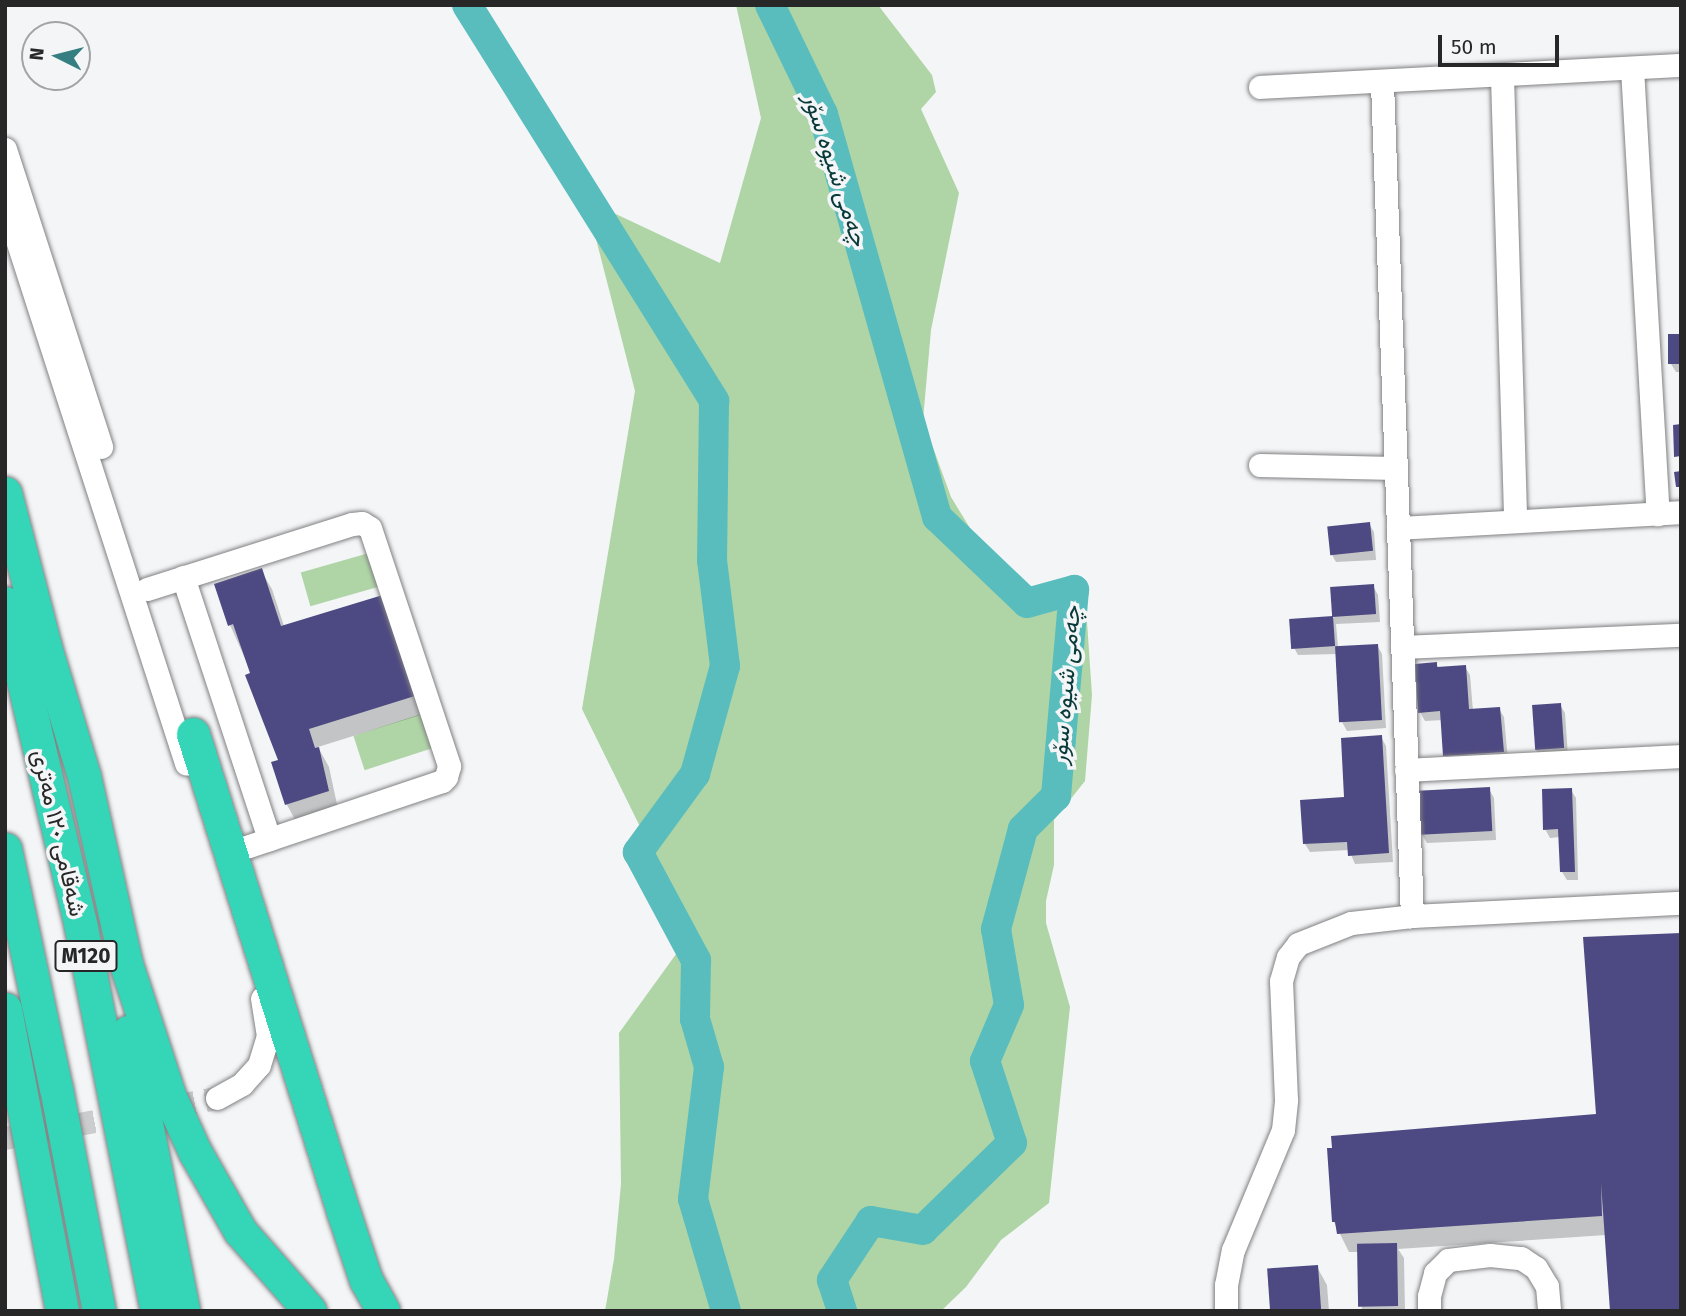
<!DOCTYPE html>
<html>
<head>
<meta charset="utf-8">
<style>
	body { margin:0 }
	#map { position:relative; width:1686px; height:1316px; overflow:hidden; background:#f4f5f7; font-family:"Fira Sans",Vazirmatn,sans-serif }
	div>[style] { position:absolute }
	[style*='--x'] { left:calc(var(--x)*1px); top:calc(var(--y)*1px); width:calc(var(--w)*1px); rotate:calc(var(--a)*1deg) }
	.green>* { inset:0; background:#afd5a6; transform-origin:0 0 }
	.shadow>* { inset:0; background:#0003 }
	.river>* { height:30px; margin:-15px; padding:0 15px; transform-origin:15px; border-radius:15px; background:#5abdbd }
	.building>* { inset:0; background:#4d4982; transform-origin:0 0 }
	.minor-tunnel>* { height:23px; margin-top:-11.5px; transform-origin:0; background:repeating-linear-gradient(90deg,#cbccce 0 23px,transparent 0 34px) }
	.roads { filter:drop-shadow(0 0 2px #818183) drop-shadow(0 0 2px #818183) }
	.minor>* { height:23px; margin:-11.5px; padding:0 11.5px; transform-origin:11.5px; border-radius:11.5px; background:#fff }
	.highway>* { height:33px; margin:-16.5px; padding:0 16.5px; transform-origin:16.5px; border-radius:16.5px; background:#34d6b7 }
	span { translate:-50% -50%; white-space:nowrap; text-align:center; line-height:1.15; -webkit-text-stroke:7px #f4f5f7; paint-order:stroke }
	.shield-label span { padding:2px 5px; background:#f4f5f7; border:2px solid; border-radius:5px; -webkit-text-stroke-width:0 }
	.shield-label { font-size:21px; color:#272728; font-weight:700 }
	.street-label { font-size:23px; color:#272728 }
	.water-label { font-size:24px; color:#093a3a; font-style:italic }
	.frame { position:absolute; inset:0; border:7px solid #272728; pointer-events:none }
	.north { position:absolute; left:21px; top:21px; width:70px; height:70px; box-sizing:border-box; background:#f4f5f7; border:2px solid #a2a3a4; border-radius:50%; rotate:276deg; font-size:19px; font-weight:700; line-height:28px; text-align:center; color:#272728 }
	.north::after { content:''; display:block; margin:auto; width:24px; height:32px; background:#357e82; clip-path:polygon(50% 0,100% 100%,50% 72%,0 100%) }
	.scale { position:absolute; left:1438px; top:35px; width:121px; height:32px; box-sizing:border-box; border:4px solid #272728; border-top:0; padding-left:9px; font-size:21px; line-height:24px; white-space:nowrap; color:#272728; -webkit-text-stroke:5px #f4f5f7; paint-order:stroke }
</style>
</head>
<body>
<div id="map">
	<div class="green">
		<div style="clip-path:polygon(736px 5px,878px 5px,932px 75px,936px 92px,921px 109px,959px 193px,931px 330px,923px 420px,951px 497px,1003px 582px,1086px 607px,1092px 695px,1085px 781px,1054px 820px,1054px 865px,1046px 901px,1046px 923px,1070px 1007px,1049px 1203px,1001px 1240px,966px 1287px,941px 1311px,605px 1311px,614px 1259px,621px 1184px,619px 1033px,692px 932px,582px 709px,635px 391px,586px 200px,720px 263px,761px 118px)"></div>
		<div style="left:369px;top:553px;width:35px;height:71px;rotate:74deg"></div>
		<div style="left:421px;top:714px;width:36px;height:71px;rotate:72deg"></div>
	</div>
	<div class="shadow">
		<div style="clip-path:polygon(1681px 336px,1681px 372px,1676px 372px,1671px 364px)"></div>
		<div style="clip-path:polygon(1369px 524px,1374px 532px,1376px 560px,1336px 562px,1331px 553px)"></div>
		<div style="clip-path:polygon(261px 571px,272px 589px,284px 626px,385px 596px,427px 713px,318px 747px,329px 767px,338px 809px,297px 823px,287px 805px,273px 763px,280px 761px,252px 674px,230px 625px)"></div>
		<div style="clip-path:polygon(1373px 586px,1378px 595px,1380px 622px,1336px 624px,1338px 647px,1377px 645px,1382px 654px,1386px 728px,1347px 731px,1342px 722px,1337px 654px,1298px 655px,1293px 646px,1291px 620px,1334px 618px,1332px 588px)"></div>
		<div style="clip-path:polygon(1436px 663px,1439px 668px,1465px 667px,1470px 675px,1473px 711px,1499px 709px,1504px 717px,1508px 760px,1450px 764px,1445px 755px,1443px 720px,1425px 721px,1420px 712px)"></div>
		<div style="clip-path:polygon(1560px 705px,1565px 713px,1568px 756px,1541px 759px,1536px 750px,1534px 707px)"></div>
		<div style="clip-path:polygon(1381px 737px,1386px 746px,1393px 862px,1355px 864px,1349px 850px,1310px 852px,1305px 844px,1346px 799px)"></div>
		<div style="clip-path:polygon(1489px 789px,1494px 798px,1496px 840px,1427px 843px,1422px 835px)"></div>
		<div style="clip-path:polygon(1571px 790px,1576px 798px,1578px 880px,1567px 880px,1562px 872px,1560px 837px,1550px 838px,1545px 829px)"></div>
		<div style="clip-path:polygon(1598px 1116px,1606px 1235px,1398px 1249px,1404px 1258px,1405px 1311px,1362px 1311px,1358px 1252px,1349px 1252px,1334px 1222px)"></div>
		<div style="clip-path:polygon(1317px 1267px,1327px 1285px,1329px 1311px,1272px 1311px)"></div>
	</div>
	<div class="river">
		<div style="--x:467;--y:5;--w:467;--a:58"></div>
		<div style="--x:714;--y:401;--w:159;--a:90.7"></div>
		<div style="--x:712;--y:560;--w:107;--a:83"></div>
		<div style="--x:725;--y:666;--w:112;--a:105.5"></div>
		<div style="--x:695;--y:774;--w:97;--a:126.2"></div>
		<div style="--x:638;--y:852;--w:123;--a:61.8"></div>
		<div style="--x:696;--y:960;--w:59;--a:91"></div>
		<div style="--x:695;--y:1019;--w:50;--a:73.7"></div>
		<div style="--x:709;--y:1067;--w:133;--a:96.9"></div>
		<div style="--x:693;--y:1199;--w:117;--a:73.6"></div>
		<div style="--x:770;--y:5;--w:121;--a:64.1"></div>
		<div style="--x:823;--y:114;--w:419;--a:74.2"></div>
		<div style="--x:937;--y:517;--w:124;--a:43.7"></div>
		<div style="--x:1027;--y:603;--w:49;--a:-15.5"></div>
		<div style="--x:1074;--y:590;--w:207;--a:95"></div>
		<div style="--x:1056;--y:796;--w:47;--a:135"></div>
		<div style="--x:1023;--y:829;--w:104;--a:105.1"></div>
		<div style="--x:996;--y:929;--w:77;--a:80.3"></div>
		<div style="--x:1009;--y:1005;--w:61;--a:113.2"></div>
		<div style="--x:985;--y:1061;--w:86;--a:71.8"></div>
		<div style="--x:1012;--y:1143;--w:124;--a:135.7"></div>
		<div style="--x:923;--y:1230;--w:53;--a:-170.2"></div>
		<div style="--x:871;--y:1221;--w:71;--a:123.5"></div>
		<div style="--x:832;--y:1280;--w:33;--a:72"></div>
	</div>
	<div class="building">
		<div style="left:1668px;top:334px;width:13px;height:30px"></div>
		<div style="clip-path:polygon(1681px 424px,1681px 456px,1674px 457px,1673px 425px)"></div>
		<div style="clip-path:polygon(1681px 471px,1681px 487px,1676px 487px,1674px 472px)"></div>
		<div style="left:1370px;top:522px;width:29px;height:43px;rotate:84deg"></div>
		<div style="clip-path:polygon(262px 568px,281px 626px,386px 594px,418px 695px,309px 729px,315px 748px,319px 747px,329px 791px,285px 805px,271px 762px,278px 760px,245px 675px,250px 673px,233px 624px,228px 626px,214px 584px)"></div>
		<div style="left:1374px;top:584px;width:30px;height:44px;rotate:86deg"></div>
		<div style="left:1333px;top:616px;width:30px;height:44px;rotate:86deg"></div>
		<div style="left:1378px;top:644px;width:76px;height:43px;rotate:87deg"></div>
		<div style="clip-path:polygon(1437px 662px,1437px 667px,1466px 665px,1469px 709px,1500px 707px,1504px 752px,1443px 756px,1440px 711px,1418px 713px,1415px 664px)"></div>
		<div style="left:1561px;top:703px;width:45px;height:29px;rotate:86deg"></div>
		<div style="clip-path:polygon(1382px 735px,1389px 853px,1348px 856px,1347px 842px,1303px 844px,1300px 800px,1344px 797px,1341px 738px)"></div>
		<div style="left:1490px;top:787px;width:44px;height:72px;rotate:87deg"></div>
		<div style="clip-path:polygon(1572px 788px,1575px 872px,1560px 872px,1558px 829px,1543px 830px,1542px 789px)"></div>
		<div style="clip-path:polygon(1681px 933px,1681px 1311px,1610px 1311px,1601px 1183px,1602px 1216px,1337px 1234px,1335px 1222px,1332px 1222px,1327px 1148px,1332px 1148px,1331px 1136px,1596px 1114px,1583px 937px)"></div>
		<div style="left:1397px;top:1243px;width:63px;height:40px;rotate:89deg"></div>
		<div style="left:1318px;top:1265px;width:46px;height:51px;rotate:86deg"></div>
	</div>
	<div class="minor-tunnel">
		<div style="--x:5;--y:1138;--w:216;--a:-10.7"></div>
	</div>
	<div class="roads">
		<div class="minor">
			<div style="--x:1632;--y:68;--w:447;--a:86.7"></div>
			<div style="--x:1502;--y:76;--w:443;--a:88.3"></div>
			<div style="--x:1382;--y:83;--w:834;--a:87.94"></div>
			<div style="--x:1260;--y:87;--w:422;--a:-3"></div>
			<div style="--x:5;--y:149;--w:313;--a:72.1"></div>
			<div style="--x:5;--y:203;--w:589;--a:72.09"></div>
			<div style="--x:1260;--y:465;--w:135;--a:1.3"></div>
			<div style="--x:1398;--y:528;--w:283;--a:-3.2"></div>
			<div style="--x:183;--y:577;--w:276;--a:71.8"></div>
			<div style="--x:147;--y:589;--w:215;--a:-17.6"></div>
			<div style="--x:352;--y:524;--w:10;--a:-6"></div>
			<div style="--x:362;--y:523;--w:9;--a:32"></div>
			<div style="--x:370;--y:528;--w:251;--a:71.6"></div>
			<div style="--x:449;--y:766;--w:11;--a:105"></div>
			<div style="--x:446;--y:777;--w:6;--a:135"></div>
			<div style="--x:442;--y:781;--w:223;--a:161.4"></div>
			<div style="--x:1402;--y:647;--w:279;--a:-2.5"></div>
			<div style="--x:1406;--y:770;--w:275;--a:-2.9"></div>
			<div style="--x:217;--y:1098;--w:29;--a:-29"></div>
			<div style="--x:242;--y:1084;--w:25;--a:-48"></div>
			<div style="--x:259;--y:1065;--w:30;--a:-73"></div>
			<div style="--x:268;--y:1036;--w:38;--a:-99"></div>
			<div style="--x:1226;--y:1311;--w:26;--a:-90"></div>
			<div style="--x:1226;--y:1285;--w:36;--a:-79"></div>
			<div style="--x:1233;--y:1250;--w:130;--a:-67.4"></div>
			<div style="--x:1283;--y:1130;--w:30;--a:-84"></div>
			<div style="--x:1286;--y:1100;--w:119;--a:-92.4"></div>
			<div style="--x:1281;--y:981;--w:25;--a:-74"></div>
			<div style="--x:1288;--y:957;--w:16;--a:-52"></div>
			<div style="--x:1298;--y:944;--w:57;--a:-21.6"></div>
			<div style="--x:1351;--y:923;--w:61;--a:-6.5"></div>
			<div style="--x:1412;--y:916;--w:269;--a:-2.8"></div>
			<div style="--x:1429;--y:1311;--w:15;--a:-90"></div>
			<div style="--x:1429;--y:1296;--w:24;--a:-75"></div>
			<div style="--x:1435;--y:1273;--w:18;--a:-45"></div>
			<div style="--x:1448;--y:1260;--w:42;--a:-6.8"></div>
			<div style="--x:1490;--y:1255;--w:31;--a:6"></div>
			<div style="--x:1521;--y:1258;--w:18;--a:34"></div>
			<div style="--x:1536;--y:1268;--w:21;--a:59"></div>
			<div style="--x:1547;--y:1286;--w:25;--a:85"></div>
		</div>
		<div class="highway">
			<div style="--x:5;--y:493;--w:159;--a:75.4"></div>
			<div style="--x:45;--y:647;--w:135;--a:73.2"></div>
			<div style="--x:84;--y:776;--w:193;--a:77.4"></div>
			<div style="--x:126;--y:964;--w:138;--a:71.8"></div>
			<div style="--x:169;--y:1095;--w:63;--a:65.5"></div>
			<div style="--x:195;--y:1152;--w:91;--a:60.3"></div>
			<div style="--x:240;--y:1231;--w:106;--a:48.8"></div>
			<div style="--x:5;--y:603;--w:334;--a:76.8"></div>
			<div style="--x:81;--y:928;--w:390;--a:78.8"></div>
			<div style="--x:193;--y:734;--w:503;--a:72.54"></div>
			<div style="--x:344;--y:1214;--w:70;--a:71.6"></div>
			<div style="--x:366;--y:1280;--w:35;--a:61"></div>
			<div style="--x:5;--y:849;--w:244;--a:78"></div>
			<div style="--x:56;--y:1088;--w:227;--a:79.1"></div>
			<div style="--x:5;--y:1009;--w:307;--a:79.3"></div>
			<div style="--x:128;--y:1032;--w:284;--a:78.8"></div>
		</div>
	</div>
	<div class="shield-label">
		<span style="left:86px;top:956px">M120</span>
	</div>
	<div class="street-label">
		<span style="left:59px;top:833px;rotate:77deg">شەقامی ١٢٠ مەتری</span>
	</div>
	<div class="water-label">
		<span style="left:835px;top:170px;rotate:72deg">چەمی شیوە سۆر</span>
		<span style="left:1066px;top:685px;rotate:-85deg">چەمی شیوە سۆر</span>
	</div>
	<div class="frame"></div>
	<div class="north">N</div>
	<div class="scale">50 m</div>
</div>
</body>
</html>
